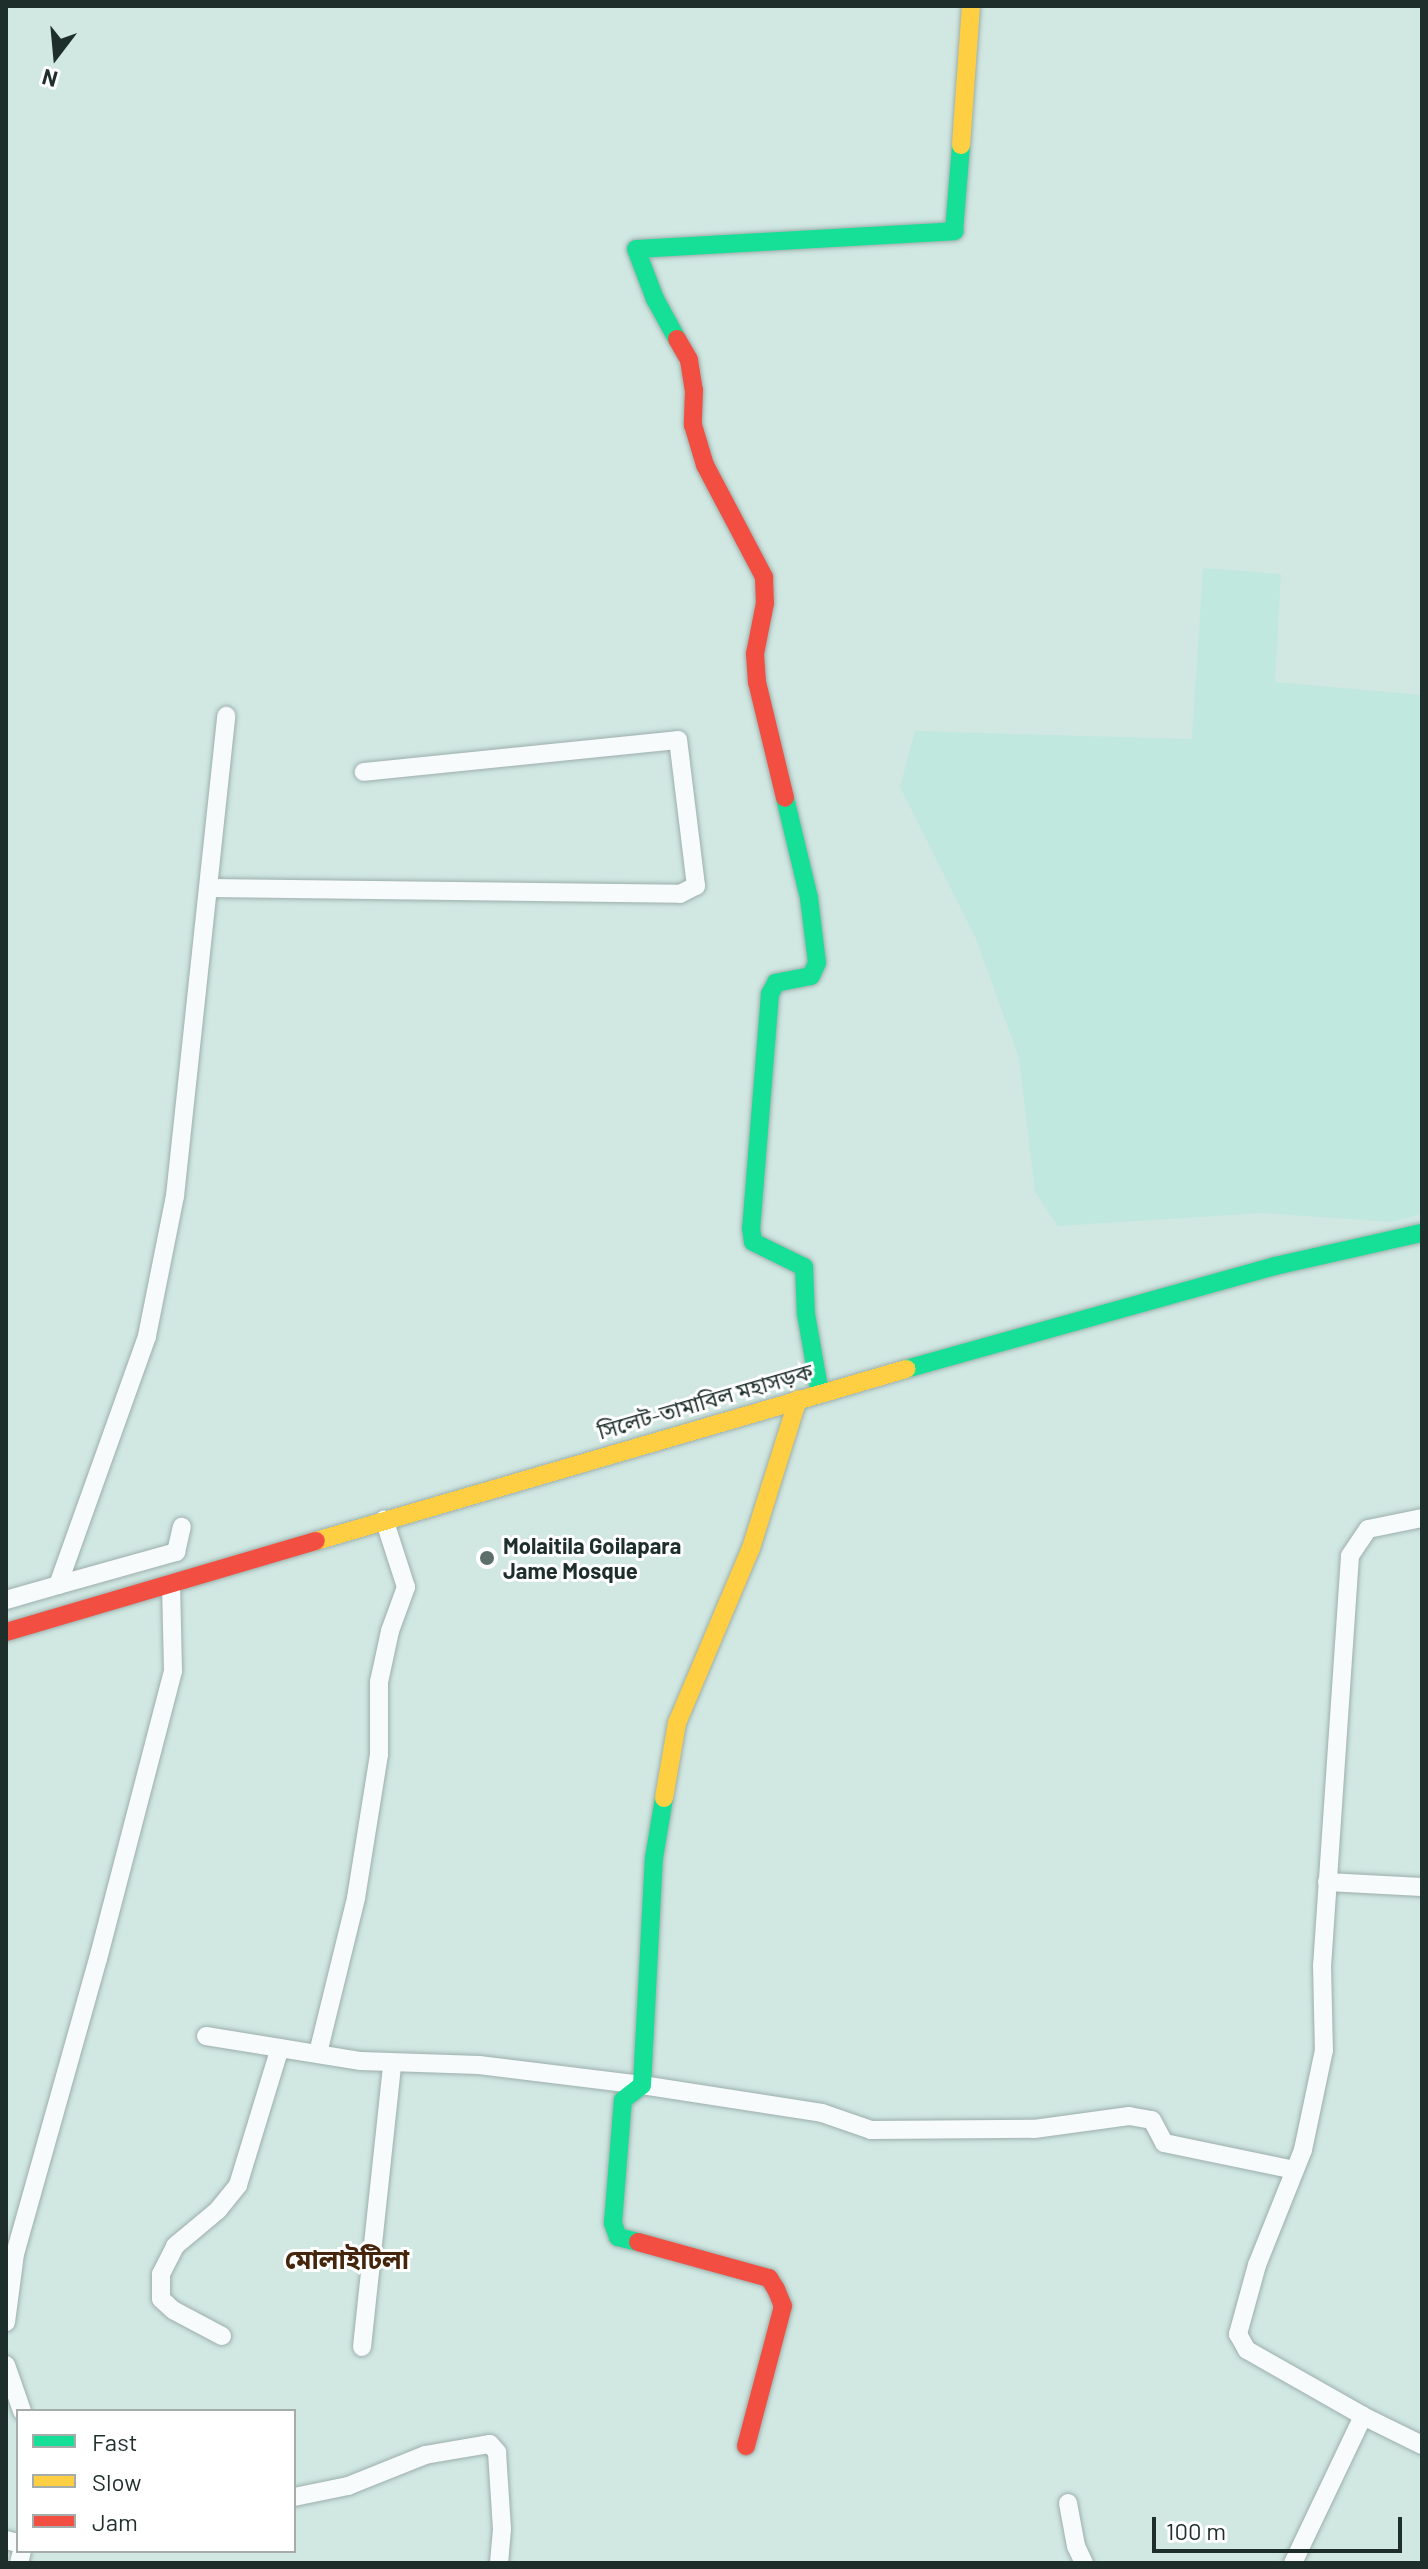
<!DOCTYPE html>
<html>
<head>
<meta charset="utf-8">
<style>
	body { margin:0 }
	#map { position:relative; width:1428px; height:2569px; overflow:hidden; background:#d0e7e2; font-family:Barlow,"Noto Sans Bengali",sans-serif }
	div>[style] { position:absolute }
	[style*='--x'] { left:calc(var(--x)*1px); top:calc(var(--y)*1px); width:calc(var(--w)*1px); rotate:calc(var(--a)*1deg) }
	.built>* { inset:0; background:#c1e8df }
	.roads { filter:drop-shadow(0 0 2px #9dafab) drop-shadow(0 0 2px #9dafab) }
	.street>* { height:18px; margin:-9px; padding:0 9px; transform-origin:9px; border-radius:9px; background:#f8fbfb }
	.fast>* { height:18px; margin:-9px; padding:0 9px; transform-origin:9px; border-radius:9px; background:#16e098 }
	.slow>* { height:18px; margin:-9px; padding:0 9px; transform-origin:9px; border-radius:9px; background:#ffcf43 }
	.jam>* { height:18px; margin:-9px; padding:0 9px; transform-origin:9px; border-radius:9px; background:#f24e42 }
	.dots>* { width:22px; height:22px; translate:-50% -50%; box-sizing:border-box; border:4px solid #fff; border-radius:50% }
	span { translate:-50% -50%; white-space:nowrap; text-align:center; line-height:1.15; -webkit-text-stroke:6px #fff; paint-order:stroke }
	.street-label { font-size:22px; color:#1e2f2b }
	.poi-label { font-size:22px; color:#1e2f2b; font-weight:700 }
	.left { translate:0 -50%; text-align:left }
	.quarter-label { font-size:26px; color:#45260c; font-weight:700 }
	.frame { position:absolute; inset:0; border:8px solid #1e2f2b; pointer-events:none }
	.legend { position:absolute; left:16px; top:2409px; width:280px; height:144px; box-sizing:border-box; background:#fff; border:2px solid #a5acaa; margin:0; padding:10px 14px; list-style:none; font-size:24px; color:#1e2f2b }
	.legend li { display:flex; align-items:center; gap:16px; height:40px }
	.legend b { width:40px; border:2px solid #a5acaa }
	.north { position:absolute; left:16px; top:16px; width:80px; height:80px; -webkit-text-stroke:6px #fff; paint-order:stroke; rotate:196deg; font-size:22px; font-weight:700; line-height:32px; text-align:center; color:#1e2f2b }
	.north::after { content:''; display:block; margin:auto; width:28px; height:36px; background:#1e2f2b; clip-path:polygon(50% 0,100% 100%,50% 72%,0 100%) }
	.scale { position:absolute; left:1152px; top:2517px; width:250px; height:36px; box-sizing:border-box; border:4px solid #1e2f2b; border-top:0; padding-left:10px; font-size:24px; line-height:28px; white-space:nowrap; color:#1e2f2b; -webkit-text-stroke:6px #fff; paint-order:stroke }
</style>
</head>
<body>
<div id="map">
	<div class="built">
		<div style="clip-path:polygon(1203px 568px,1281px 574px,1275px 682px,1422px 695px,1422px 1214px,1391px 1222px,1263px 1213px,1058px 1226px,1035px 1192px,1019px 1058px,976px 939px,900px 787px,915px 731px,1192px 739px)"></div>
	</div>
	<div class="roads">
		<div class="street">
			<div style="--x:209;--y:888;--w:471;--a:0.7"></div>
			<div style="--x:680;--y:894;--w:18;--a:-27"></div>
			<div style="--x:696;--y:886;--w:147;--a:-97"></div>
			<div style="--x:678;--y:740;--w:316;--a:174.2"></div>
			<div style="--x:1422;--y:1518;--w:55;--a:168.5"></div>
			<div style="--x:1368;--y:1529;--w:32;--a:124"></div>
			<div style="--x:1350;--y:1556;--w:410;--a:93.9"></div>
			<div style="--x:1322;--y:1965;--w:85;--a:88.7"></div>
			<div style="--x:1324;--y:2050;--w:102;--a:101.9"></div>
			<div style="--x:1303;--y:2150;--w:124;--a:111.8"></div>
			<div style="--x:1257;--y:2265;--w:72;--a:105.4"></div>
			<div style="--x:1238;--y:2334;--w:18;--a:61"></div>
			<div style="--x:1247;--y:2350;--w:133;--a:29.6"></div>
			<div style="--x:1363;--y:2416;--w:66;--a:26.2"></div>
			<div style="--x:58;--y:1585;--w:123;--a:-15.6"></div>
			<div style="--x:176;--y:1552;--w:26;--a:-77"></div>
			<div style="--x:6;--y:1600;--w:54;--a:-16.1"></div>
			<div style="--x:58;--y:1585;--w:264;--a:-70.3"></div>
			<div style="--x:147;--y:1336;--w:143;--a:-78.7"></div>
			<div style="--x:175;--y:1196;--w:483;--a:-83.9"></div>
			<div style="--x:1327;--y:1882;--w:95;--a:3"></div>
			<div style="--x:206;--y:2036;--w:157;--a:9.2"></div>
			<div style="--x:361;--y:2061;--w:118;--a:1.9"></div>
			<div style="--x:479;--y:2065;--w:164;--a:7"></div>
			<div style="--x:642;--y:2085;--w:182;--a:8.8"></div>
			<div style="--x:822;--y:2113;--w:52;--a:19.1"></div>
			<div style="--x:871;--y:2130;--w:163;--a:-0.4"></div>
			<div style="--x:1034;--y:2129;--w:96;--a:-7.8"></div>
			<div style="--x:1129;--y:2116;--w:23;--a:10"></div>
			<div style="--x:1152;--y:2120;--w:26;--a:62"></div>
			<div style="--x:1164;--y:2143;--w:133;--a:11.7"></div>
			<div style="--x:318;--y:2053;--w:160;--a:-76.2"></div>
			<div style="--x:356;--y:1898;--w:146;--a:-80.9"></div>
			<div style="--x:379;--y:1754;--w:72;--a:-90"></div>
			<div style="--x:379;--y:1682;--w:52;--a:-77.8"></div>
			<div style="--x:390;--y:1631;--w:47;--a:-70"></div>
			<div style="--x:406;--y:1587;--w:71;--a:-107.9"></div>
			<div style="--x:6;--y:2322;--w:69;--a:-82.5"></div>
			<div style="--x:15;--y:2254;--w:306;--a:-74.3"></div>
			<div style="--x:98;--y:1959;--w:298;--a:-75.4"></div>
			<div style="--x:173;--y:1671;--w:85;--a:-91.3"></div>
			<div style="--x:222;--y:2336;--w:55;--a:-152"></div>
			<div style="--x:173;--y:2310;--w:16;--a:-137"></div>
			<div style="--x:161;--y:2299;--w:25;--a:-90"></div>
			<div style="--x:161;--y:2274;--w:31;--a:-63"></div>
			<div style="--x:175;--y:2246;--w:56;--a:-39.9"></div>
			<div style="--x:218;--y:2210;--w:32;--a:-51"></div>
			<div style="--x:238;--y:2185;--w:143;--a:-73"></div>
			<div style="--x:362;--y:2347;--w:285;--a:-83.9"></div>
			<div style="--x:6;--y:2365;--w:49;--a:70.8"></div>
			<div style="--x:294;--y:2497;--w:55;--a:-11.5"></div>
			<div style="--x:348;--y:2486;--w:83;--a:-21.9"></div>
			<div style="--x:425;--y:2455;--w:66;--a:-9.6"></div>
			<div style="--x:490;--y:2444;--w:11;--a:49"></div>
			<div style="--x:497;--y:2452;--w:77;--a:86.3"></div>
			<div style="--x:502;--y:2529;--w:34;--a:95"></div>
			<div style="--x:1068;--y:2503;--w:44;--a:79.5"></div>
			<div style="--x:1076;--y:2546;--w:19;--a:65"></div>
			<div style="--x:6;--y:2540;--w:12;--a:14"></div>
			<div style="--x:19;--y:2563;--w:12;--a:-76"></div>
			<div style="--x:1293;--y:2563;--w:163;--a:-64.5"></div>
		</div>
		<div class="fast">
			<div style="--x:677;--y:339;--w:46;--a:-118.8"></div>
			<div style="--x:655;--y:299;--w:53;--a:-110.8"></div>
			<div style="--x:636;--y:249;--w:319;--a:-3.2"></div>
			<div style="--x:954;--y:231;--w:86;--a:-85.3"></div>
			<div style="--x:785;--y:798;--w:103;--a:76.5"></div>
			<div style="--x:809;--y:898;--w:65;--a:83"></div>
			<div style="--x:817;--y:963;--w:14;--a:115"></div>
			<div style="--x:811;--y:976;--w:36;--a:169"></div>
			<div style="--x:776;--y:983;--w:13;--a:119"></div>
			<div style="--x:770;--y:994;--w:235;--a:94.6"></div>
			<div style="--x:751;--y:1228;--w:14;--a:82"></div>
			<div style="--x:753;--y:1242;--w:57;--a:26.1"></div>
			<div style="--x:804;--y:1267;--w:47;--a:87.6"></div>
			<div style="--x:806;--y:1314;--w:80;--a:80"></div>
			<div style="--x:906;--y:1369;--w:383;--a:-15.6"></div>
			<div style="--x:1275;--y:1266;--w:151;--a:-12.7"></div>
			<div style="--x:638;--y:2242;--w:21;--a:-166"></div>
			<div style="--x:618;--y:2237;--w:15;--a:-110"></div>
			<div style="--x:613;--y:2223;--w:123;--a:-85.4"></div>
			<div style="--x:623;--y:2100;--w:24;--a:-38"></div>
			<div style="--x:642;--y:2085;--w:227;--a:-87"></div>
			<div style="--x:654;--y:1858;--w:61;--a:-80.5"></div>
		</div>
		<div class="slow">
			<div style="--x:961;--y:145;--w:139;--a:-85.9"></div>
			<div style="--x:316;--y:1541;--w:615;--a:-16.25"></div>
			<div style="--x:664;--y:1798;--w:76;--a:-80.2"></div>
			<div style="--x:677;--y:1723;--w:190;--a:-67.1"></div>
			<div style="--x:751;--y:1548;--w:156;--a:-72.5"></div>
		</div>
		<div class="jam">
			<div style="--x:677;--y:339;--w:24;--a:60"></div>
			<div style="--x:689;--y:360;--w:30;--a:81"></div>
			<div style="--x:694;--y:390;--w:35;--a:92"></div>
			<div style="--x:693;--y:425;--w:42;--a:73.3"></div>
			<div style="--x:705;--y:465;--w:127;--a:62.2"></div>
			<div style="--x:764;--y:577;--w:26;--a:88"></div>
			<div style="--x:765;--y:603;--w:52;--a:101.1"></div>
			<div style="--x:755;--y:654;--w:28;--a:86"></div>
			<div style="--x:757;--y:682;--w:119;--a:76.4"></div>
			<div style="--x:6;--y:1632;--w:323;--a:-16.4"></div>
			<div style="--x:638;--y:2242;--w:136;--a:15.4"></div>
			<div style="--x:769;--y:2278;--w:13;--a:58"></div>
			<div style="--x:776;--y:2289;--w:18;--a:68"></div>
			<div style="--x:783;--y:2306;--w:145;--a:104.8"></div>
		</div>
	</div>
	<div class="dots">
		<div style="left:487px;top:1558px;background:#5c6f6b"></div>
	</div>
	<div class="street-label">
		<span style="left:705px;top:1401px;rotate:-16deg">সিলেট-তামাবিল মহাসড়ক</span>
	</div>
	<div class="poi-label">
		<span class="left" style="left:503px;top:1558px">Molaitila Goilapara<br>Jame Mosque</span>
	</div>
	<div class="quarter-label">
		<span style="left:347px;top:2259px">মোলাইটিলা</span>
	</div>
	<div class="frame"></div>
	<ul class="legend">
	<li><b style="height:10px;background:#16e098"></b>Fast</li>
	<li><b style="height:10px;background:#ffcf43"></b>Slow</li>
	<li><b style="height:10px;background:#f24e42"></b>Jam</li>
	</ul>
	<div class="north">N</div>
	<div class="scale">100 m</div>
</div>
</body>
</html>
